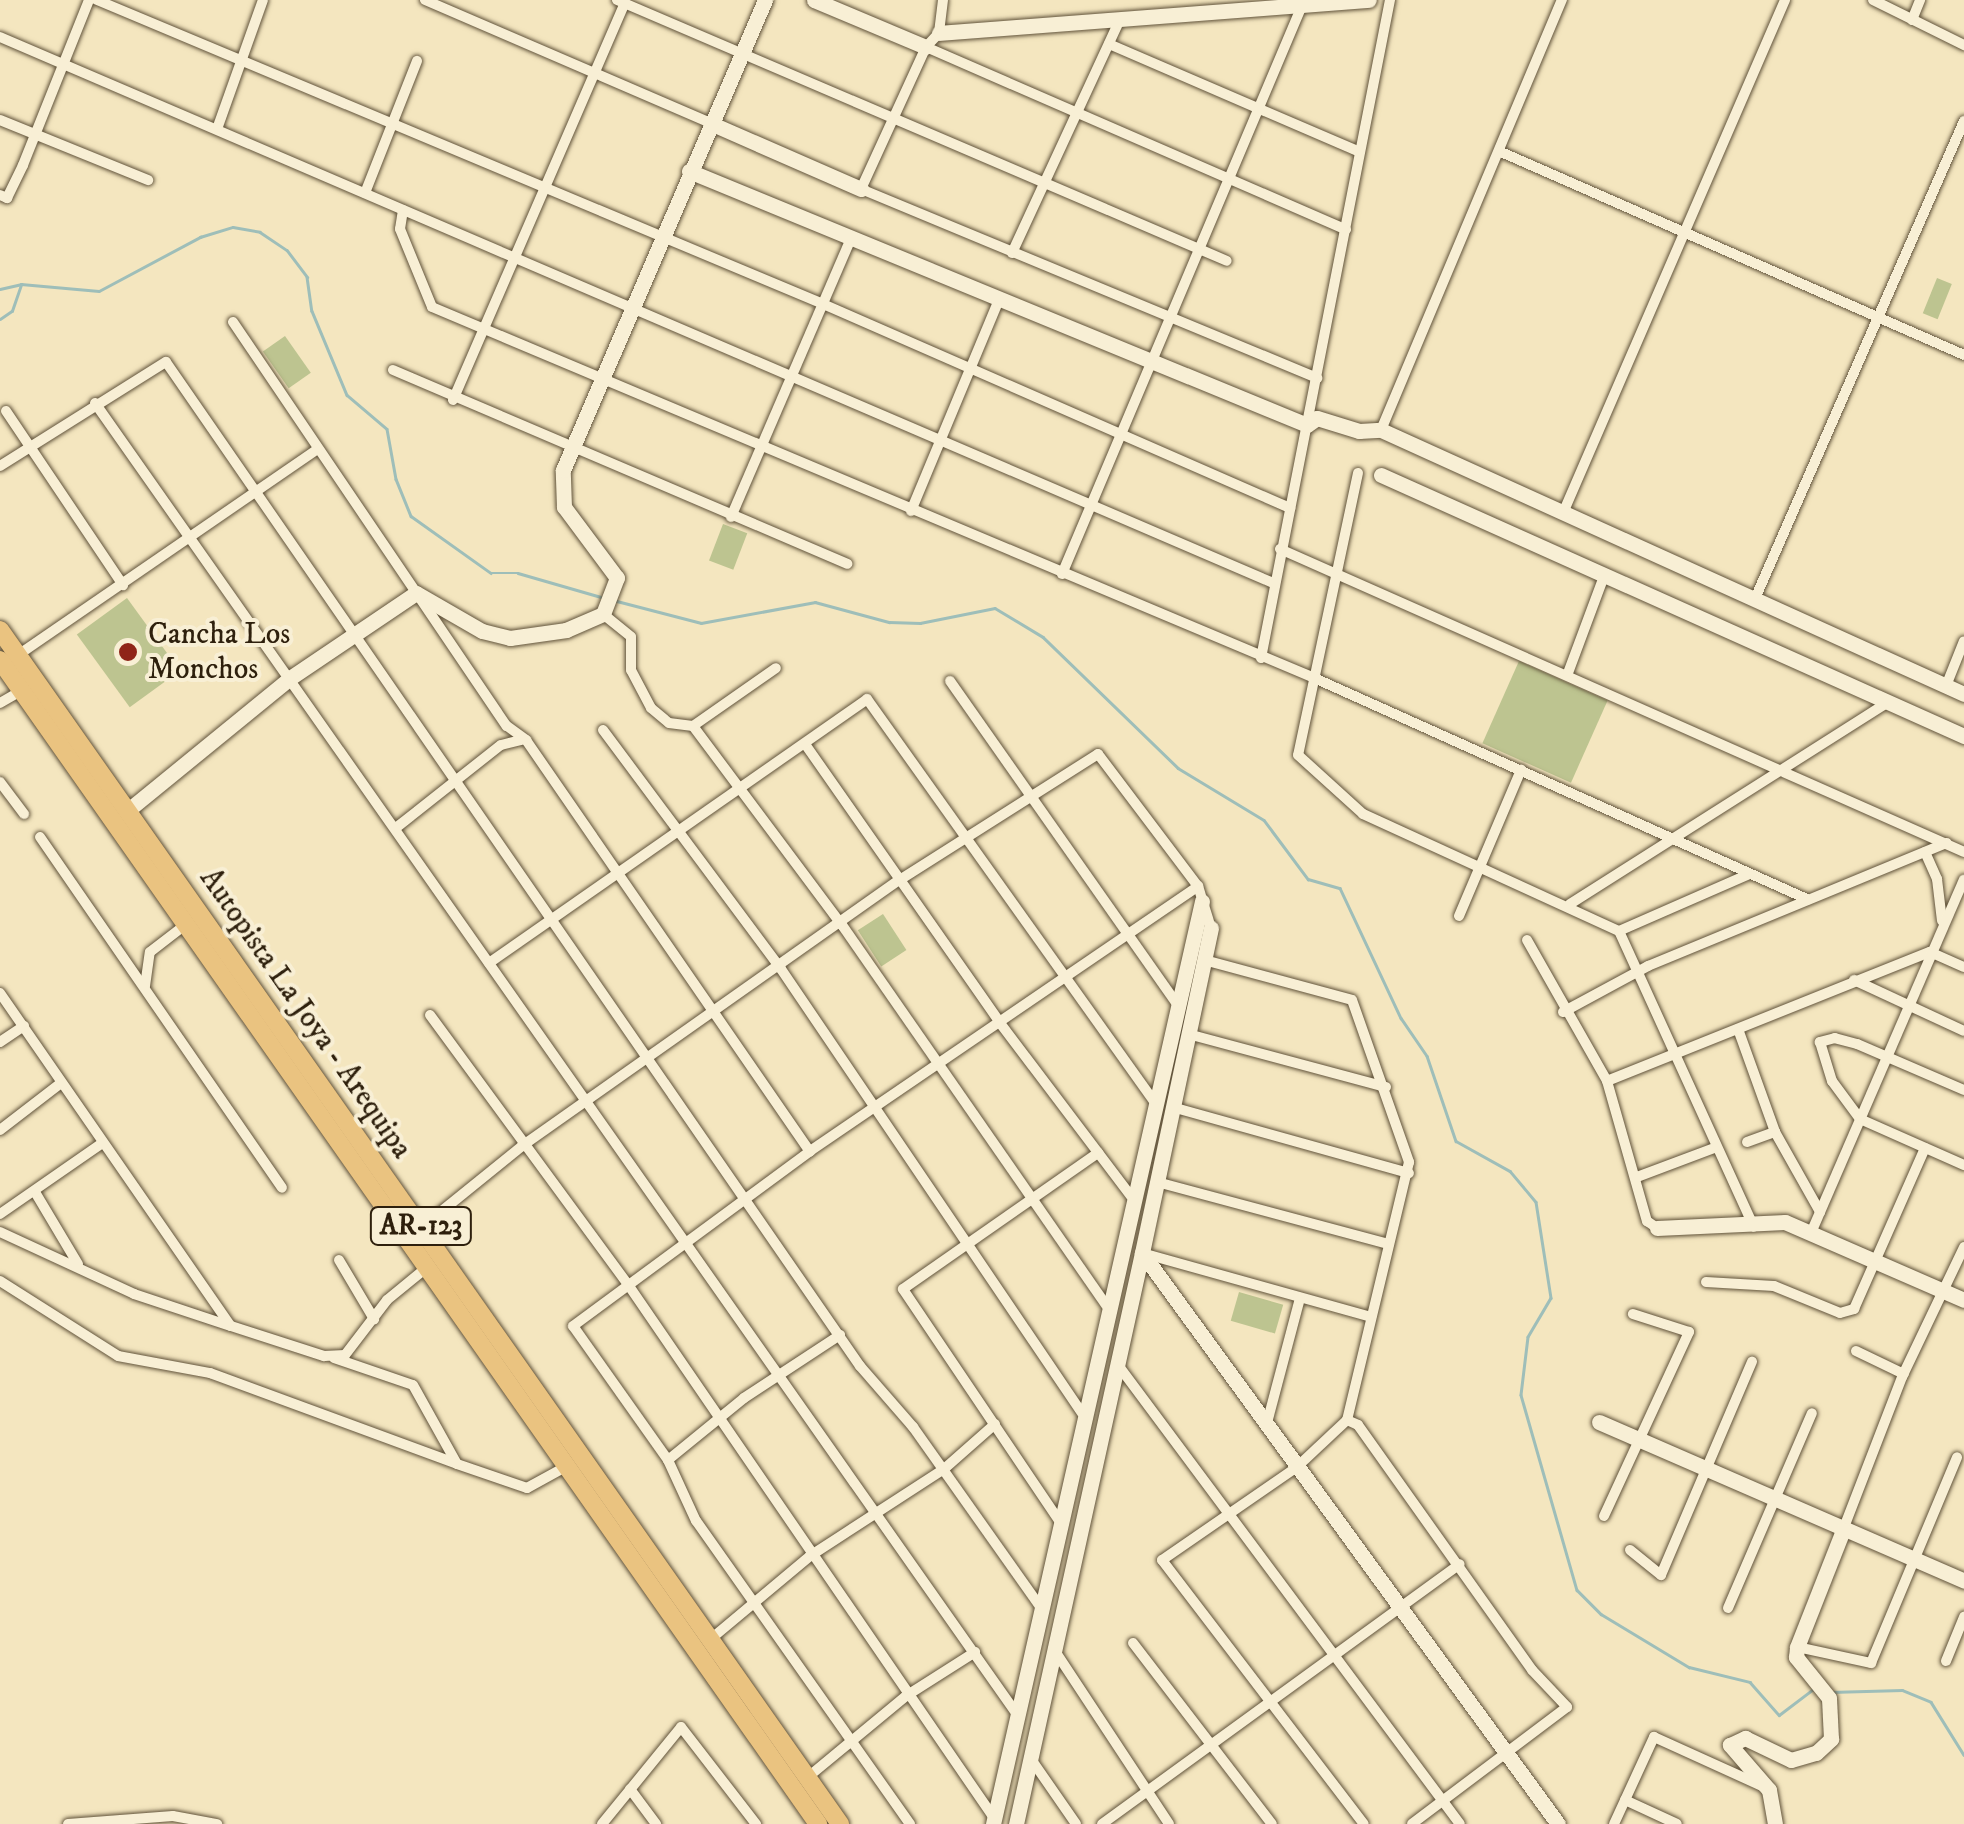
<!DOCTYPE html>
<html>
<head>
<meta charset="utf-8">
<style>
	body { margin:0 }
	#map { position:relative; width:1964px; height:1824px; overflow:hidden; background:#f4e6bf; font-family:"IM FELL DW Pica",serif }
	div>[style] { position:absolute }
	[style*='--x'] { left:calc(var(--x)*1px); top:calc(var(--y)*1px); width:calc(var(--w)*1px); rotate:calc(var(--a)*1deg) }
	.green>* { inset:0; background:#bdc490; transform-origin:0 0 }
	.stream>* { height:2.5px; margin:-1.25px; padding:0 1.25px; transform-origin:1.25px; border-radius:1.25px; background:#9ebeb9 }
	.roads { filter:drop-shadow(0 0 2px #60523a) drop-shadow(0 0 2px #60523a) }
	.street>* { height:10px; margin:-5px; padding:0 5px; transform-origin:5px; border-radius:5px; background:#f8efd5 }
	.secondary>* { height:15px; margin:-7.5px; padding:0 7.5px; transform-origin:7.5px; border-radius:7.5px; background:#f8efd5 }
	.primary>* { height:18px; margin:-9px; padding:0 9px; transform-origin:9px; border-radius:9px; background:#eac380 }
	.dots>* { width:28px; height:28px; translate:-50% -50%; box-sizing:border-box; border:5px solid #f8efd5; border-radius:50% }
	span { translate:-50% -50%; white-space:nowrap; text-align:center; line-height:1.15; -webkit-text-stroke:8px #f8efd5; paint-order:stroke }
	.shield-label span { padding:2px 8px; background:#f8efd5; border:2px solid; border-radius:8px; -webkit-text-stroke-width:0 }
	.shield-label { font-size:28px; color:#2e200d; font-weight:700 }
	.poi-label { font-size:30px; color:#2e200d }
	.left { translate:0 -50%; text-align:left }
	.street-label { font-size:30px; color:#2e200d }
</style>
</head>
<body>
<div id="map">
	<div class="green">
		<div style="left:1937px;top:278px;width:16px;height:38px;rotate:22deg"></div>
		<div style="left:285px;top:336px;width:45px;height:27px;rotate:55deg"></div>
		<div style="left:723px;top:524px;width:26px;height:39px;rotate:21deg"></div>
		<div style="left:127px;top:598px;width:90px;height:62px;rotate:54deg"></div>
		<div style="left:1519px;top:661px;width:97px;height:90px;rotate:24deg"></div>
		<div style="left:883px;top:914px;width:43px;height:30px;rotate:57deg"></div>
		<div style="left:1239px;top:1292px;width:46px;height:30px;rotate:16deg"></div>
	</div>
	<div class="stream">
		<div style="--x:0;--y:289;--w:22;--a:-13"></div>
		<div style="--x:21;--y:284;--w:78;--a:5.1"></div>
		<div style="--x:99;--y:291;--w:115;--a:-28.1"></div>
		<div style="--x:200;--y:237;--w:34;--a:-17"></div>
		<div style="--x:233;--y:227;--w:27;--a:10"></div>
		<div style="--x:260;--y:232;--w:32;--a:34"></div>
		<div style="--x:287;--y:250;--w:34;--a:53"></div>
		<div style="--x:307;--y:277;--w:34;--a:82"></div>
		<div style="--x:312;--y:311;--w:91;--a:67.4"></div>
		<div style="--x:347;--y:395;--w:52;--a:40.4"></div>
		<div style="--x:387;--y:429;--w:51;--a:79.8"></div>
		<div style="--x:396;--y:479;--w:40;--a:68"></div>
		<div style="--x:411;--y:516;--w:98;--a:35.5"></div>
		<div style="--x:491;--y:573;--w:27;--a:0"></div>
		<div style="--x:518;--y:573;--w:86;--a:16.1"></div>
		<div style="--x:0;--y:319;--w:14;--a:-34"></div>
		<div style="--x:12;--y:311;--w:28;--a:-71"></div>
		<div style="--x:613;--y:600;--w:91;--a:14.6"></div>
		<div style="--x:701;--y:623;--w:116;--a:-10.4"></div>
		<div style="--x:815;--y:602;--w:77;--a:15.1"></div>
		<div style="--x:889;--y:622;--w:31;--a:2"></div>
		<div style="--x:920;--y:623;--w:76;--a:-11.3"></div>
		<div style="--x:995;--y:608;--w:56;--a:31.1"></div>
		<div style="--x:1043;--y:637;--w:188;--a:44.1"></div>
		<div style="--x:1178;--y:768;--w:100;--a:31.2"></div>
		<div style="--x:1264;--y:820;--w:74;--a:53.3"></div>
		<div style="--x:1308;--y:879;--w:33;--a:16"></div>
		<div style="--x:1340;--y:888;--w:144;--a:64.9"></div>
		<div style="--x:1401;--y:1018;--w:46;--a:55.6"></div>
		<div style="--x:1427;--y:1056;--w:90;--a:71.2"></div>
		<div style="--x:1456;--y:1141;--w:62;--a:29.1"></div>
		<div style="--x:1510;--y:1171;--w:40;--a:50"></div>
		<div style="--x:1536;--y:1202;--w:97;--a:81.1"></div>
		<div style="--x:1551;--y:1298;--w:45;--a:120.5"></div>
		<div style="--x:1528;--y:1337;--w:58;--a:96.9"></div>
		<div style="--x:1521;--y:1395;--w:203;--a:74"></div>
		<div style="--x:1577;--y:1590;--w:34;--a:45"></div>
		<div style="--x:1601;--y:1614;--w:103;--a:31.1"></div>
		<div style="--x:1689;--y:1667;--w:63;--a:13.8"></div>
		<div style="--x:1750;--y:1682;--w:44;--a:48.7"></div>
		<div style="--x:1779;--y:1715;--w:41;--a:-37.1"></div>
		<div style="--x:1830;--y:1692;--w:72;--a:-1.6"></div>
		<div style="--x:1902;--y:1690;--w:31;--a:22"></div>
		<div style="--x:1931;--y:1702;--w:62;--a:58.1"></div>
	</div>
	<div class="roads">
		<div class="street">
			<div style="--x:97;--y:0;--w:787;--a:22.72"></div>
			<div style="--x:823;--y:304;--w:510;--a:23.6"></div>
			<div style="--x:425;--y:0;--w:310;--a:23.3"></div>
			<div style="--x:617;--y:0;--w:663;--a:23.16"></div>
			<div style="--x:943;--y:0;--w:33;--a:97"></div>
			<div style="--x:939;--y:33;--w:19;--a:133"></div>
			<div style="--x:926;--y:47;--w:156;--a:114.6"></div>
			<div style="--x:861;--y:189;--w:494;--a:22.5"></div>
			<div style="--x:1873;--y:0;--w:102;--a:26.3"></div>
			<div style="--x:1912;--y:20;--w:22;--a:-68"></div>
			<div style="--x:0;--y:37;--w:1385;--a:23.21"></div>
			<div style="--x:1109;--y:44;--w:271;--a:23.3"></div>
			<div style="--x:926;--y:47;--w:458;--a:23.5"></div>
			<div style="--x:0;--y:120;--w:160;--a:22.1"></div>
			<div style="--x:217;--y:129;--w:137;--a:-70.4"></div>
			<div style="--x:1501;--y:152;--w:506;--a:23.67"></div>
			<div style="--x:365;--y:193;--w:142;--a:-68.5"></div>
			<div style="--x:0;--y:195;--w:8;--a:23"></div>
			<div style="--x:7;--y:198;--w:37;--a:-64"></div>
			<div style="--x:23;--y:165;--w:178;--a:-68.2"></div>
			<div style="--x:403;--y:210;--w:19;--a:99"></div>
			<div style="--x:400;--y:229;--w:84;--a:67.7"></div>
			<div style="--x:432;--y:307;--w:955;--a:22.8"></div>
			<div style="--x:1312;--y:677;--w:543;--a:24.16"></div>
			<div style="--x:1012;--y:253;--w:258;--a:-65.2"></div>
			<div style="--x:233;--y:322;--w:488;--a:55.9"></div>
			<div style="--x:507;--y:726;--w:24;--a:36"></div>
			<div style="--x:526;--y:740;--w:500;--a:55.4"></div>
			<div style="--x:393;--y:370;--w:494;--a:23.1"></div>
			<div style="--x:453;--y:400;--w:433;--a:-66.6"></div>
			<div style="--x:95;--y:403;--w:1605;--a:54.89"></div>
			<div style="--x:6;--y:411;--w:210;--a:56.1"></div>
			<div style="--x:1381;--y:430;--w:467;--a:-67.2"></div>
			<div style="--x:0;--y:466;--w:196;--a:-32.1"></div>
			<div style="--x:166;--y:362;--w:1221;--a:55.35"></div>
			<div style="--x:860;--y:1366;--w:81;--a:49"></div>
			<div style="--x:913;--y:1427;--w:223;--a:54.7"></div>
			<div style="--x:1358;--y:473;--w:288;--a:102"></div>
			<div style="--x:1298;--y:755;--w:88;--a:42.2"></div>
			<div style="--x:1363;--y:814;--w:281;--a:24.6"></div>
			<div style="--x:1619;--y:931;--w:325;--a:65.5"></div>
			<div style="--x:911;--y:511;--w:229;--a:-67.4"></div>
			<div style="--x:1563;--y:513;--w:559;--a:-66.6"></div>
			<div style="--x:731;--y:517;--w:304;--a:-66.7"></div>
			<div style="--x:1280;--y:549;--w:748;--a:23.89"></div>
			<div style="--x:1062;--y:574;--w:614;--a:-67.11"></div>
			<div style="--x:1754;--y:601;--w:524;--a:-66.37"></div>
			<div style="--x:603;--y:614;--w:36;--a:39"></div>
			<div style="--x:631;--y:637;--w:33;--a:90"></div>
			<div style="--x:631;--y:670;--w:43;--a:62.2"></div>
			<div style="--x:651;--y:708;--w:23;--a:40"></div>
			<div style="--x:669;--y:723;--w:24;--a:7"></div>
			<div style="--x:693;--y:726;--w:249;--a:53.2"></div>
			<div style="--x:842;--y:925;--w:463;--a:55.2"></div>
			<div style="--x:18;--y:655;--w:364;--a:-34.5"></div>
			<div style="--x:1261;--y:658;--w:671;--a:-78.91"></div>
			<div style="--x:1568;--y:673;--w:103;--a:-69.6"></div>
			<div style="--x:950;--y:681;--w:393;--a:54.9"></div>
			<div style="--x:1946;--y:686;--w:48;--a:-68.2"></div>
			<div style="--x:0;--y:703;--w:24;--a:-30"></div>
			<div style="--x:693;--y:726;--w:101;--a:-34.9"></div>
			<div style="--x:603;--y:730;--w:298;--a:53.3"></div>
			<div style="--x:781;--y:969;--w:536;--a:55.87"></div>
			<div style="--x:805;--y:744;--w:340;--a:55"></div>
			<div style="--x:1000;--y:1023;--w:217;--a:52.9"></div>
			<div style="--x:0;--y:782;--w:40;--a:53"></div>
			<div style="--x:397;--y:827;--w:132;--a:-38.3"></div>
			<div style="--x:501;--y:745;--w:21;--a:-14"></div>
			<div style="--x:40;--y:837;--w:426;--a:55.4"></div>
			<div style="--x:1925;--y:852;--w:30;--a:66"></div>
			<div style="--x:1937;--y:879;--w:42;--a:83.2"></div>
			<div style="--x:1570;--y:904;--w:377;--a:-32.4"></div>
			<div style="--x:1459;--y:916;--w:159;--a:-67"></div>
			<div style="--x:1619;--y:931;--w:140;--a:-23.6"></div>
			<div style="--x:1527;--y:940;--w:162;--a:60.4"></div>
			<div style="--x:1607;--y:1081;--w:146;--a:74.1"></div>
			<div style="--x:1647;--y:1221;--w:12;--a:35"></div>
			<div style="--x:1204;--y:960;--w:153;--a:15.1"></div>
			<div style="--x:1352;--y:1000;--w:172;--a:70.6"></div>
			<div style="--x:1409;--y:1162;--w:265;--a:103.5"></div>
			<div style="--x:1347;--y:1420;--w:69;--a:136.8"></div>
			<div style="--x:1297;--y:1467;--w:164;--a:145.4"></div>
			<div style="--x:1162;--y:1560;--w:332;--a:52.6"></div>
			<div style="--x:489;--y:963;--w:461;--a:-34.9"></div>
			<div style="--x:867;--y:699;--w:493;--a:54.5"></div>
			<div style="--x:1854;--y:980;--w:121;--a:24.9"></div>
			<div style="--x:145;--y:986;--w:34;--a:-82"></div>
			<div style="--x:150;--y:952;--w:44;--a:-37.6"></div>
			<div style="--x:0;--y:993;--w:405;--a:55.3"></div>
			<div style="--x:231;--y:1326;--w:98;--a:17.9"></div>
			<div style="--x:324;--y:1356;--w:21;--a:-3"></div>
			<div style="--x:345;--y:1355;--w:69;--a:-52.6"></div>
			<div style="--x:387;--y:1300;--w:50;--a:-39.4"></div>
			<div style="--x:1563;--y:1012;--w:97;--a:-28.4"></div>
			<div style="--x:1648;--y:966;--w:323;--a:-22.4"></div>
			<div style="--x:430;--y:1015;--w:333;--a:53.7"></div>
			<div style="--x:627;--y:1283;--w:649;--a:55.55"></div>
			<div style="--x:1738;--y:1029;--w:109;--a:70.2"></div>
			<div style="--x:1775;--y:1132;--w:92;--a:60.6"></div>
			<div style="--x:1188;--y:1034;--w:205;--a:15"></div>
			<div style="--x:0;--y:1042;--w:29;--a:-34"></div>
			<div style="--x:1607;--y:1081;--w:348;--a:-21.8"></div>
			<div style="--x:1930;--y:952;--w:37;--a:24"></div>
			<div style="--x:1964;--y:1090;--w:116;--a:-156.7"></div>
			<div style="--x:1857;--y:1044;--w:23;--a:-165"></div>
			<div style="--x:1835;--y:1038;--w:16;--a:165"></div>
			<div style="--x:1820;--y:1042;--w:41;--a:72.9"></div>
			<div style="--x:1832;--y:1081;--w:47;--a:53.6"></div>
			<div style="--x:1860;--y:1119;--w:114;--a:23.9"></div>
			<div style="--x:1172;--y:1107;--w:246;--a:15.6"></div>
			<div style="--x:0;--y:1130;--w:77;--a:-37.6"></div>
			<div style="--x:1747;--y:1142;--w:30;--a:-20"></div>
			<div style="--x:1637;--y:1177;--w:85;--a:-20.6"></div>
			<div style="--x:1157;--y:1182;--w:240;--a:15"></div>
			<div style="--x:35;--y:1192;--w:84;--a:59.2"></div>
			<div style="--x:0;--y:1214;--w:123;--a:-34.7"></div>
			<div style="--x:422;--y:1227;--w:129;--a:-39"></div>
			<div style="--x:522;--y:1146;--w:460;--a:-35.2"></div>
			<div style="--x:898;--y:881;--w:237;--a:-32.4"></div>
			<div style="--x:1098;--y:754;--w:166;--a:52.9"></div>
			<div style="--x:1198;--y:886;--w:44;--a:72.8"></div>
			<div style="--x:0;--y:1232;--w:148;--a:24.8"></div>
			<div style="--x:134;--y:1294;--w:101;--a:18.4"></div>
			<div style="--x:1811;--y:1233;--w:385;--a:-66.6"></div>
			<div style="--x:1142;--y:1253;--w:238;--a:15.6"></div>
			<div style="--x:339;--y:1260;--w:69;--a:59.3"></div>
			<div style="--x:0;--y:1281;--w:140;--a:32.4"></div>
			<div style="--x:118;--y:1356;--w:94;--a:10.5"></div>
			<div style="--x:210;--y:1373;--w:263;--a:20.2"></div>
			<div style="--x:1706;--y:1282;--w:68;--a:3.4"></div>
			<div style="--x:1774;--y:1286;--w:71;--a:22.2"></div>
			<div style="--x:1840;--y:1313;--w:15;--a:-16"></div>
			<div style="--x:1854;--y:1309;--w:176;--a:-66.2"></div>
			<div style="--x:1856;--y:1351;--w:53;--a:25.6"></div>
			<div style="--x:334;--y:1358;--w:83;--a:18.9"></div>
			<div style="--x:413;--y:1385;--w:90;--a:60.9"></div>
			<div style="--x:457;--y:1464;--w:74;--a:18.9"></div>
			<div style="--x:527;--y:1488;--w:46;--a:-28.8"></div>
			<div style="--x:1118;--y:1365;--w:572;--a:53.31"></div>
			<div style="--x:1347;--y:1420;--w:12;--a:24"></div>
			<div style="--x:1358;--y:1425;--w:301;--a:54.6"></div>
			<div style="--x:1532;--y:1670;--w:51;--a:46.6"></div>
			<div style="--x:1567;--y:1707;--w:194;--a:143"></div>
			<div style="--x:1267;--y:1423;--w:129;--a:-75.2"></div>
			<div style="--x:668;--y:1460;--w:98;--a:-39.2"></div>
			<div style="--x:744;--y:1398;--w:115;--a:-33.3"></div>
			<div style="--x:1604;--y:1516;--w:203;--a:-65.2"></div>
			<div style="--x:1689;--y:1332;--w:59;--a:-162.2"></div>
			<div style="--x:1060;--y:1522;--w:281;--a:-124"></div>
			<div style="--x:903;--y:1289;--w:238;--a:-34.9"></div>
			<div style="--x:1843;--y:1530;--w:164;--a:-68.9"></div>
			<div style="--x:1902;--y:1377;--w:144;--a:-64.5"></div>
			<div style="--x:1630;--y:1550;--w:40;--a:39"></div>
			<div style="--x:1661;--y:1575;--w:232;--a:-66.9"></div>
			<div style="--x:1728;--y:1608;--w:212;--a:-66.7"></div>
			<div style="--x:712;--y:1638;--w:128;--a:-39.9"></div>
			<div style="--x:810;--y:1556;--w:160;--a:-33"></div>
			<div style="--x:944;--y:1469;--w:68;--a:-41.4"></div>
			<div style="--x:1133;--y:1643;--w:228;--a:52.5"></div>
			<div style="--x:1797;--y:1647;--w:76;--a:12.2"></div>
			<div style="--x:1871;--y:1663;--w:223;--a:-67.3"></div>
			<div style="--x:1055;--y:1651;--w:207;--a:56.6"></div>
			<div style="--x:1946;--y:1661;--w:48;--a:-67.8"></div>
			<div style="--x:1031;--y:1759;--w:79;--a:55.3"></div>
			<div style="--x:808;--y:1777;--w:127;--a:-39.6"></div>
			<div style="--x:906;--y:1696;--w:82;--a:-32.5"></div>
			<div style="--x:630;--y:1789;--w:44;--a:53.4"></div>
			<div style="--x:1625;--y:1800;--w:57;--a:24.8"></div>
			<div style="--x:68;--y:1824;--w:105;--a:-4.4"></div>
			<div style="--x:173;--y:1816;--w:45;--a:10.3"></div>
			<div style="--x:602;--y:1824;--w:125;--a:-50.8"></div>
			<div style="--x:681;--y:1727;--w:123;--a:52.3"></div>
			<div style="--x:910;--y:1824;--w:371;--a:-125.2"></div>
			<div style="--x:696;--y:1521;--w:67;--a:-114.7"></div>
			<div style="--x:668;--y:1460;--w:164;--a:-125.3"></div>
			<div style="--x:573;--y:1326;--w:295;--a:-36.4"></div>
			<div style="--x:810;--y:1151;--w:470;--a:-34.3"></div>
			<div style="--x:1102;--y:1824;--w:442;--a:-36"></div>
			<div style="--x:1614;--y:1824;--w:96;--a:-65.3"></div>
			<div style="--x:1654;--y:1737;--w:119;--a:24.4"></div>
		</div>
		<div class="secondary">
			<div style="--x:814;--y:0;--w:121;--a:22.8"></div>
			<div style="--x:939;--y:33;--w:431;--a:-4.4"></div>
			<div style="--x:710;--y:123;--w:165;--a:23.6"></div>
			<div style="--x:689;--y:171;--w:668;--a:22.34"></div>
			<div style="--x:1307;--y:425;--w:12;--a:-35"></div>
			<div style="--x:1317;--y:418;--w:44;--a:17.2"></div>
			<div style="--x:1359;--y:431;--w:22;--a:-3"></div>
			<div style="--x:1381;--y:430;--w:640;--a:24.36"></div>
			<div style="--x:1381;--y:475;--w:639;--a:24.12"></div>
			<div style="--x:127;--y:811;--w:210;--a:-39.2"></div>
			<div style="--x:290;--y:678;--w:152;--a:-34"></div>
			<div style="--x:416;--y:593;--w:76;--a:29.9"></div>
			<div style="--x:482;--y:631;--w:29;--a:14"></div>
			<div style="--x:510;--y:638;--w:57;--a:-8.1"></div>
			<div style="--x:566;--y:630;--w:40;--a:-23.4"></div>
			<div style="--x:603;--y:614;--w:39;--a:-69"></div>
			<div style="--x:617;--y:578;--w:89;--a:-126.7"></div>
			<div style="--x:564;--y:507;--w:37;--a:-92"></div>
			<div style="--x:563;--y:470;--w:512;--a:-66.74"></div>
			<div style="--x:1211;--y:928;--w:332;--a:102"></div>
			<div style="--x:1142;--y:1253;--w:706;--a:53.92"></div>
			<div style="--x:1657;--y:1228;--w:128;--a:-2.7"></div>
			<div style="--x:1785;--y:1222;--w:195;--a:23.5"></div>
			<div style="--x:1599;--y:1422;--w:398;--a:23.5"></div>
			<div style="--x:993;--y:1824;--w:946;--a:-77.24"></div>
			<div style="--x:1016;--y:1824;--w:585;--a:-77.56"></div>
			<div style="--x:1775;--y:1824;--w:35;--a:-100"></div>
			<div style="--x:1769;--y:1790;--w:60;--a:-130.9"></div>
			<div style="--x:1730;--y:1745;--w:17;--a:-25"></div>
			<div style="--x:1745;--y:1738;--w:51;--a:25.6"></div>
			<div style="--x:1791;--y:1760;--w:26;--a:-16"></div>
			<div style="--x:1816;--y:1753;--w:21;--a:-43"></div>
			<div style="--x:1831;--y:1739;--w:41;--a:-92.8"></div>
			<div style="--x:1829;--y:1698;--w:53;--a:-128.8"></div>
			<div style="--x:1796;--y:1657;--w:10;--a:-84"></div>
			<div style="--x:1797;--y:1647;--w:126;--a:-68.5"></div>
		</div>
		<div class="primary">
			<div style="--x:0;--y:630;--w:1460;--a:54.87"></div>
			<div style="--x:0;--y:660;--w:1423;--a:54.9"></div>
		</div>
	</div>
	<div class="dots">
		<div style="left:128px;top:652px;background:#8f2418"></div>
	</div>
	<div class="shield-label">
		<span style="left:421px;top:1226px">AR-123</span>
	</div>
	<div class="poi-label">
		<span class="left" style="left:148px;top:652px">Cancha Los<br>Monchos</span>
	</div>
	<div class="street-label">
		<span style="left:305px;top:1014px;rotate:55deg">Autopista La Joya - Arequipa</span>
	</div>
</div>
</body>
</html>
